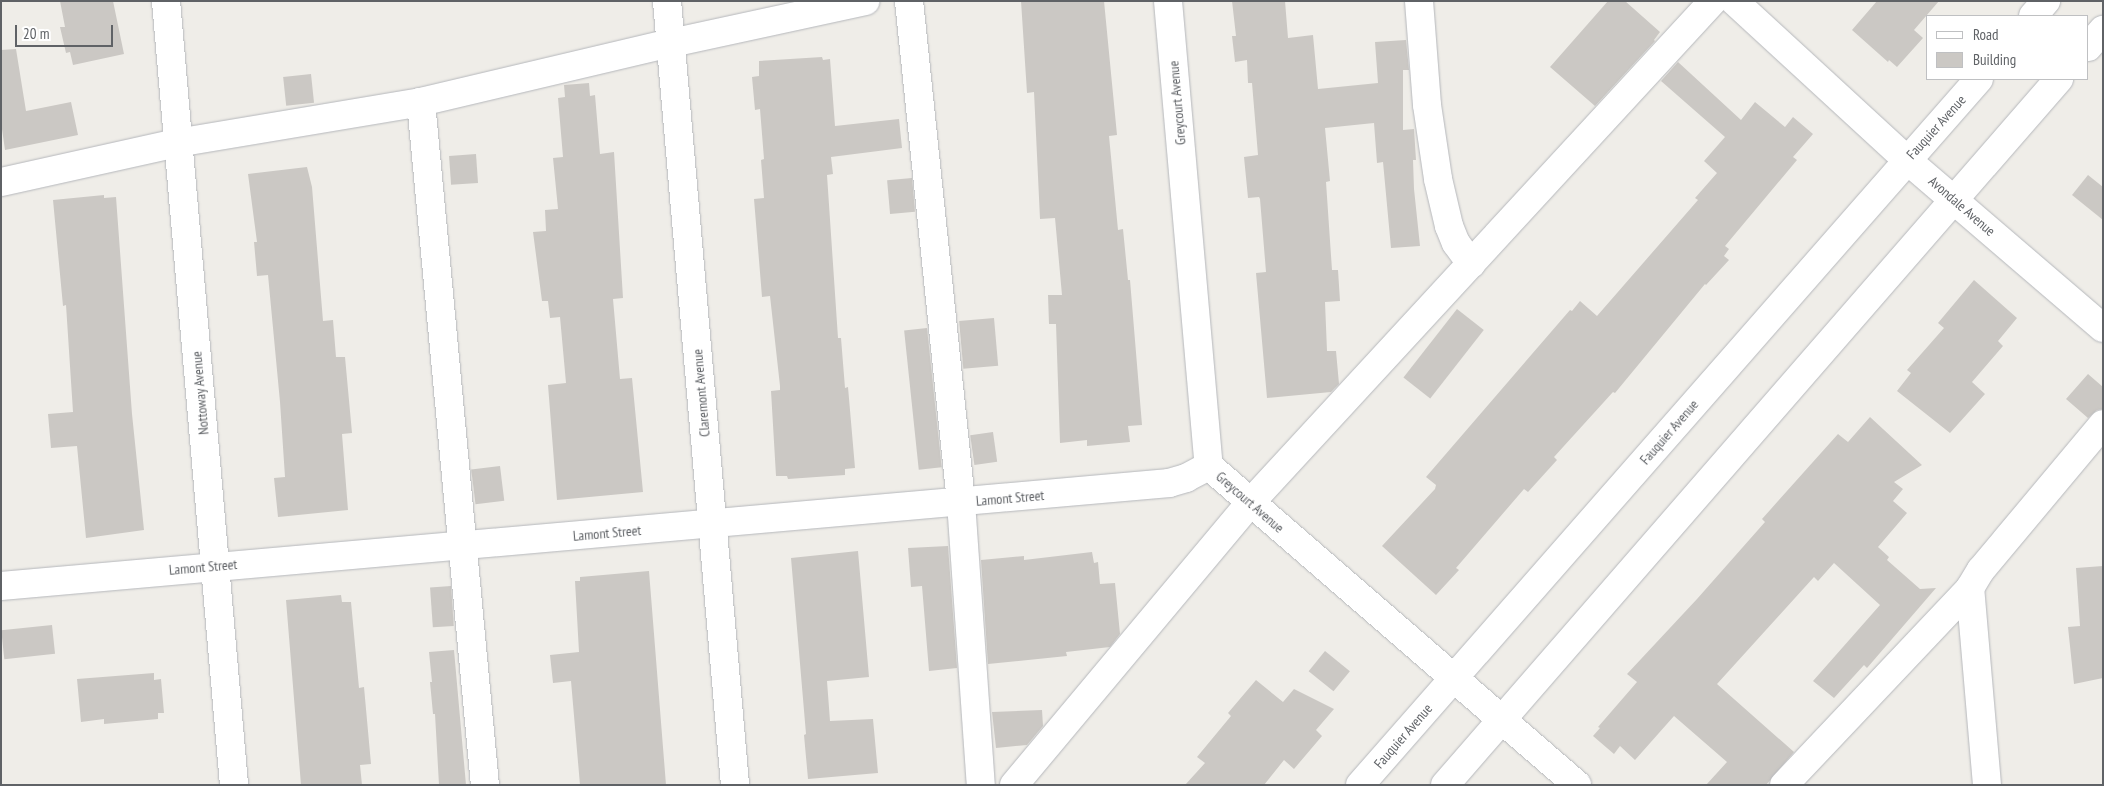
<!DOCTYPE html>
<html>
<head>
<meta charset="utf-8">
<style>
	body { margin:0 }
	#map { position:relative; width:2104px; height:786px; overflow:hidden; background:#efede8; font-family:"PT Sans Narrow",sans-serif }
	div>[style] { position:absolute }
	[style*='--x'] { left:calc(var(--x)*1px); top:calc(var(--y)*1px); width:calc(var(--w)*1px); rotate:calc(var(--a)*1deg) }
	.building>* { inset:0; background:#cbc8c4; transform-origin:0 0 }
	.roads { filter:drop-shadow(0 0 1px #b5b7bb) drop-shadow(0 0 1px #b5b7bb) }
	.minor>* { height:28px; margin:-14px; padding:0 14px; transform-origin:14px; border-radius:14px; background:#fff }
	span { translate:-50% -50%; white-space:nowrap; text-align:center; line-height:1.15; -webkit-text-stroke:5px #fff; paint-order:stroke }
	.street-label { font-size:14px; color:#5f6266 }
	.frame { position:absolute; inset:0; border:2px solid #5f6266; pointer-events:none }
	.legend { position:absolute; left:1926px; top:15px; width:162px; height:65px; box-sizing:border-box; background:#fff; border:1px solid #bfc0c2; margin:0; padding:6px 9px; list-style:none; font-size:15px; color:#5f6266 }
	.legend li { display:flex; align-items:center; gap:10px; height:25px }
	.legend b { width:25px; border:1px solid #bfc0c2 }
	.scale { position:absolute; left:15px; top:25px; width:98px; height:22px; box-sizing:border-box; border:2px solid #5f6266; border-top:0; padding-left:6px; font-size:15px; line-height:18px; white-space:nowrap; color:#5f6266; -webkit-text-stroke:4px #fff; paint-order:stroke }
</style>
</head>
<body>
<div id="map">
	<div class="building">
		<div style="clip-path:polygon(60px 1px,113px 1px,124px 54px,73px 65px,70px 52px,66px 53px,60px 27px,65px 27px)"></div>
		<div style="clip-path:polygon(1021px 1px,1104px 1px,1117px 135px,1109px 136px,1118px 230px,1123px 229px,1128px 280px,1130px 280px,1142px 425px,1128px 426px,1130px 442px,1087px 446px,1087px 440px,1060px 443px,1056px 324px,1049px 324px,1048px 295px,1062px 295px,1055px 218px,1040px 219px,1034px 92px,1027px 93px)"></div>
		<div style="clip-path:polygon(1232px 1px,1285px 1px,1288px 38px,1313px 35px,1318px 89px,1378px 83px,1375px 42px,1406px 40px,1409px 70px,1403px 70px,1403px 130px,1414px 129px,1416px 160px,1413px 160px,1414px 189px,1420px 246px,1391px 248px,1383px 162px,1377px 163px,1374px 123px,1325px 128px,1330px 181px,1326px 182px,1332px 270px,1338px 270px,1340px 301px,1325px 302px,1327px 351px,1336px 351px,1339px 384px,1331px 392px,1267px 398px,1256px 273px,1266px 272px,1260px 199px,1259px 197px,1248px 198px,1244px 157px,1258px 155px,1252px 83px,1248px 83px,1247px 60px,1235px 62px,1232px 36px,1236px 36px)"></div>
		<div style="clip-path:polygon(1608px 1px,1625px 1px,1660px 32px,1654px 40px,1655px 41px,1595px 106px,1550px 67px)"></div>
		<div style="clip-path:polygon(1877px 1px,1939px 1px,1914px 30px,1923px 38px,1897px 67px,1889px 60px,1888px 62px,1852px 30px)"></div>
		<div style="clip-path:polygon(16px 49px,26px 111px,71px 102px,78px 135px,5px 150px,1px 122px,1px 50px)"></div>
		<div style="clip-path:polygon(822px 57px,823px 60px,830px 59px,835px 126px,899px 119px,902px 148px,831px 157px,833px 174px,827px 175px,838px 338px,841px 338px,845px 388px,848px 387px,855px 468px,845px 469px,845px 475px,788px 479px,787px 476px,776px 476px,771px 391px,780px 390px,780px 386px,770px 296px,762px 297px,754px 199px,764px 198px,761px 160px,764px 159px,760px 109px,755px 110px,752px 77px,759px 76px,759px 61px)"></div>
		<div style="clip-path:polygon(1678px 62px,1741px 120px,1755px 102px,1785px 127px,1793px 117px,1813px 134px,1793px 157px,1797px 160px,1725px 246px,1729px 249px,1724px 256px,1729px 260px,1706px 285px,1705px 284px,1615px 393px,1613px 392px,1554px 457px,1557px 460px,1528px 492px,1524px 489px,1456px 568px,1459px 570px,1436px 595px,1382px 546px,1435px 489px,1436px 485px,1426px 477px,1570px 310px,1572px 311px,1580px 301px,1597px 316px,1698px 200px,1695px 198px,1717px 173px,1704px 161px,1725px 137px,1661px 81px)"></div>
		<div style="left:311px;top:74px;width:29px;height:28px;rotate:84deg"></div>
		<div style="clip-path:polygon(589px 83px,590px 96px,595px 95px,600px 154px,614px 152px,623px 298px,613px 299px,620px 379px,632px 378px,643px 492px,557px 500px,548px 385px,566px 383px,560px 317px,550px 318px,548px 301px,542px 301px,533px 232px,546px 231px,545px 210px,558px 209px,553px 158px,563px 157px,558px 98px,565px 97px,564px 85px)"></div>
		<div style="left:476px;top:154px;width:29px;height:27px;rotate:86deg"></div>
		<div style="clip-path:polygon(307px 167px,312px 187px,323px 321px,333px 320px,336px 357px,345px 357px,352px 433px,342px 434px,348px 510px,278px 517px,274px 478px,285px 477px,280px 402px,268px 275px,257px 276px,254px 242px,257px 242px,248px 174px)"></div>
		<div style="clip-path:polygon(2088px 175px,2103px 187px,2103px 220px,2072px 195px)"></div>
		<div style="left:912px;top:178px;width:34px;height:25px;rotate:85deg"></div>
		<div style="clip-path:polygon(104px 195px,104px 198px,116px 197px,132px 414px,144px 530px,86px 538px,77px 446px,51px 448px,48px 414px,73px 412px,66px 305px,63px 306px,53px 200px)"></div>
		<div style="clip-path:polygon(1974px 280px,2017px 318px,1998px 341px,2003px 346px,1972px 382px,1985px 394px,1950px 433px,1897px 391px,1911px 373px,1907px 370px,1944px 328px,1938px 323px)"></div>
		<div style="left:1457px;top:309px;width:34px;height:87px;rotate:38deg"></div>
		<div style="left:994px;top:318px;width:48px;height:35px;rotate:85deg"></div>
		<div style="left:927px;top:328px;width:140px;height:23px;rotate:84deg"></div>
		<div style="clip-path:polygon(2088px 374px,2103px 387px,2103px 409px,2097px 410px,2088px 418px,2066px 399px)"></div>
		<div style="clip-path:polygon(1870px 417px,1922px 465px,1894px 482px,1903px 489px,1893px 501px,1907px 513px,1878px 547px,1889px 557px,1887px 560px,1920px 589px,1936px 588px,1867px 668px,1864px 665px,1834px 698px,1813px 681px,1880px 605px,1834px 563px,1818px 581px,1814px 577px,1717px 684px,1794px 752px,1766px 785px,1706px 785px,1727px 762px,1674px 716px,1635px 760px,1620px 746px,1614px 754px,1593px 736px,1600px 728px,1598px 727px,1637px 682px,1627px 674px,1697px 599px,1765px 522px,1762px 519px,1838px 434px,1848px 442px)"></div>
		<div style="left:993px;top:432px;width:30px;height:23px;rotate:82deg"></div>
		<div style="left:500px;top:466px;width:35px;height:29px;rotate:83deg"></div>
		<div style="clip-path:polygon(948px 546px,957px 668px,929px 671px,922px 586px,911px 587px,908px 548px)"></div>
		<div style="clip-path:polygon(858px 551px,869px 677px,827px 681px,830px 721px,873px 719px,878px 773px,808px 779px,804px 735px,806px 734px,791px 558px)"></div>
		<div style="clip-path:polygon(1092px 552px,1094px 563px,1098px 562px,1100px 584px,1115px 583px,1120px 634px,1110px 647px,1066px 652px,1067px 656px,988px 664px,981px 560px,1024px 556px,1024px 560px)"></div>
		<div style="clip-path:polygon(2103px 566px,2103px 678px,2074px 684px,2068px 627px,2080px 626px,2076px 568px)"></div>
		<div style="clip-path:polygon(649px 571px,666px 785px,580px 785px,571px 681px,553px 683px,550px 655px,579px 652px,575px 581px,580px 581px,580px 577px)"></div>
		<div style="left:451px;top:586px;width:40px;height:21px;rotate:86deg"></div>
		<div style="clip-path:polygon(341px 595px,342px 602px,351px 602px,359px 688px,364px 687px,371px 764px,360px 765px,362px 785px,301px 785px,286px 600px)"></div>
		<div style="left:52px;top:625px;width:29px;height:51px;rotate:84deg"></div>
		<div style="clip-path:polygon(454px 650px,466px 785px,439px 785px,435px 714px,433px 714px,430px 682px,432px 682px,429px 652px)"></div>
		<div style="left:1325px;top:651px;width:32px;height:26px;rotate:39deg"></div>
		<div style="clip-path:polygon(154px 673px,154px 680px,161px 679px,164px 713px,158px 713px,158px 719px,104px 724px,104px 719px,81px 722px,77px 679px)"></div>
		<div style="clip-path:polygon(1256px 680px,1283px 702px,1294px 689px,1334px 709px,1316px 730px,1322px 736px,1294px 769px,1284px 760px,1264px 785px,1185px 785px,1205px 763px,1197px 757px,1231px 716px,1228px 713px)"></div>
		<div style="clip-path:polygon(1042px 710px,1043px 726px,1027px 745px,996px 748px,992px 712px)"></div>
	</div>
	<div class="roads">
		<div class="minor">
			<div style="--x:166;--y:1;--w:787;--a:85.04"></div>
			<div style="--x:667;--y:1;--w:787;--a:85.04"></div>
			<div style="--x:909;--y:1;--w:504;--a:84.07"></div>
			<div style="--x:961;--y:502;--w:284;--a:86"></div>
			<div style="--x:1168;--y:1;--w:467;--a:85"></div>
			<div style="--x:1209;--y:466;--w:487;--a:40.9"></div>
			<div style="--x:1419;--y:1;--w:104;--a:85.6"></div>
			<div style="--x:1427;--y:105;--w:75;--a:81.5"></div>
			<div style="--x:1438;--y:179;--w:48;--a:76.8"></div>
			<div style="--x:1449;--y:226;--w:18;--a:68"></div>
			<div style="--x:1456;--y:243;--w:26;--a:54"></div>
			<div style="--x:1734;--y:1;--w:235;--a:42.6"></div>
			<div style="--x:1907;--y:160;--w:258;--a:40.6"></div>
			<div style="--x:2033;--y:16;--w:20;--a:-49"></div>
			<div style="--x:2088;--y:47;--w:23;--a:-49"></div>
			<div style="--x:421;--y:102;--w:686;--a:84.65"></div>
			<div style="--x:1;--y:182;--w:180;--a:-12.5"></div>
			<div style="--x:177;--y:143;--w:247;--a:-9.5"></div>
			<div style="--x:421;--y:102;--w:257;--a:-13.3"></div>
			<div style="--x:671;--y:43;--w:199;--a:-12.2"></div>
			<div style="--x:1;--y:586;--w:1173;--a:-5.04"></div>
			<div style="--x:1169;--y:483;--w:18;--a:-16"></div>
			<div style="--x:1186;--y:478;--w:26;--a:-28"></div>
			<div style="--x:1014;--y:785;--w:369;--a:-50.1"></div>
			<div style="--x:1251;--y:502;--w:682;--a:-47.32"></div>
			<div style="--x:1360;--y:785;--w:939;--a:-48.76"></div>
			<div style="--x:1445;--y:785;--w:936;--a:-48.99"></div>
			<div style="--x:1784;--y:785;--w:271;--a:-46.6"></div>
			<div style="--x:1987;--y:785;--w:198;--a:-94.9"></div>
			<div style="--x:1970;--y:588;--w:21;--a:-59"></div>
			<div style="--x:1981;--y:570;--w:190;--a:-50.1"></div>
		</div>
	</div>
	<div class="street-label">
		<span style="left:1177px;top:103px;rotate:-95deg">Greycourt Avenue</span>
		<span style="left:1936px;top:127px;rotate:-48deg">Fauquier Avenue</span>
		<span style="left:1962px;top:206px;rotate:41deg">Avondale Avenue</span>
		<span style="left:200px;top:393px;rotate:-95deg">Nottoway Avenue</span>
		<span style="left:701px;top:393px;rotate:-95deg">Claremont Avenue</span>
		<span style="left:1669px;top:432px;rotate:-49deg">Fauquier Avenue</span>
		<span style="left:1010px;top:498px;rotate:-5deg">Lamont Street</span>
		<span style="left:1250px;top:502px;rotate:41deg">Greycourt Avenue</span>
		<span style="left:607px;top:533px;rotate:-5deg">Lamont Street</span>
		<span style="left:203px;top:567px;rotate:-5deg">Lamont Street</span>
		<span style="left:1403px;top:736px;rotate:-49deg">Fauquier Avenue</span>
	</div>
	<div class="frame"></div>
	<ul class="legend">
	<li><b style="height:6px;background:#fff"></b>Road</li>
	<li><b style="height:14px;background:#cbc8c4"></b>Building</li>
	</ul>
	<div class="scale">20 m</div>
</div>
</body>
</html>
